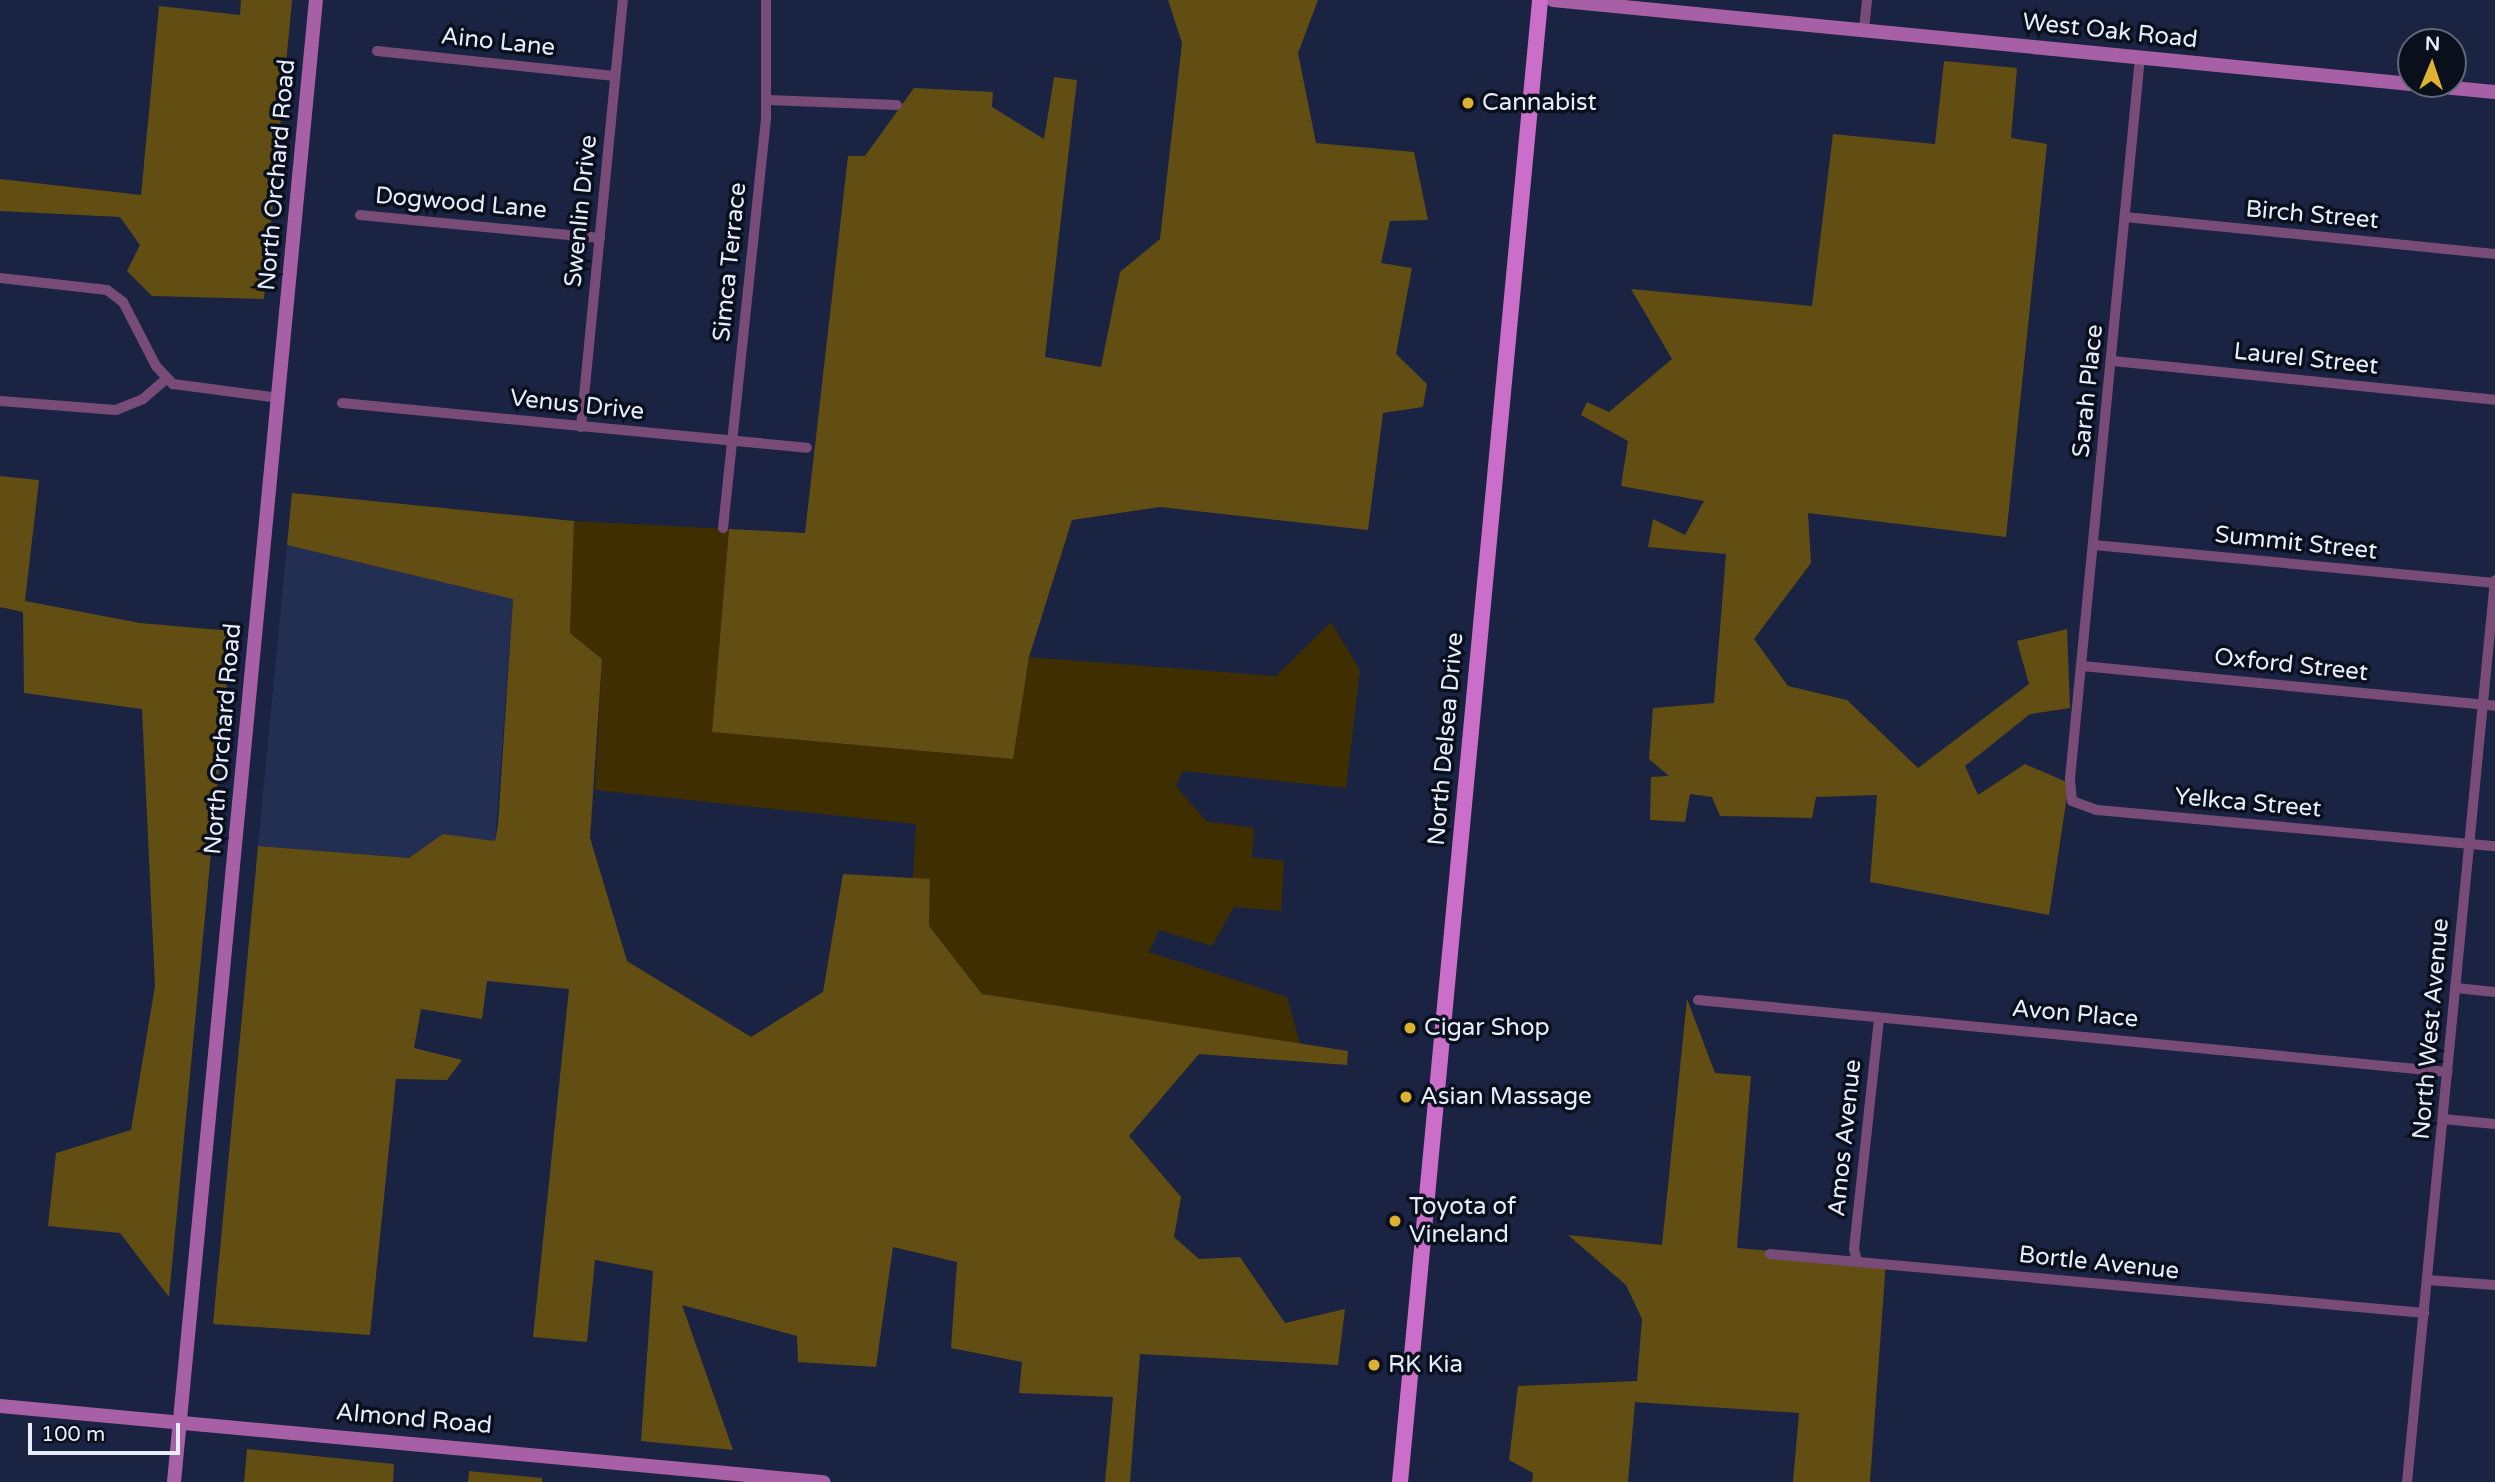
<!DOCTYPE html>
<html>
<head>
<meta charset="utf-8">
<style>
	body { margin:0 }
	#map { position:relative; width:2495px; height:1482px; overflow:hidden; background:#1a2442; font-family:"Varela Round",sans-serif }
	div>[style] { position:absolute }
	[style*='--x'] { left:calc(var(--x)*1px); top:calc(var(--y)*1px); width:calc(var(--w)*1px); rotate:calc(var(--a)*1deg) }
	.built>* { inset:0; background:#222e52 }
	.green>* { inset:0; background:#3f2f00 }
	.forest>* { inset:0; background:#624d12 }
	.street>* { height:10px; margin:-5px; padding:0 5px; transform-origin:5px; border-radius:5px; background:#794c77 }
	.secondary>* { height:14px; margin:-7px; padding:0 7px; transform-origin:7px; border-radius:7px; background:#a75fa5 }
	.primary>* { height:16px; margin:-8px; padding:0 8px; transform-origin:8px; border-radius:8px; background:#ca6ec9 }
	.dots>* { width:19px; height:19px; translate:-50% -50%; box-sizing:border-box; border:4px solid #0a0f1c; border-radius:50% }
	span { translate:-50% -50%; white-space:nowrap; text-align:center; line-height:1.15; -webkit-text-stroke:7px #0a0f1c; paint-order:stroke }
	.street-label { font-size:24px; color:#e7edfd }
	.poi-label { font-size:24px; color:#e7edfd }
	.left { translate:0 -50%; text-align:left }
	.north { position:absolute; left:2397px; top:28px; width:70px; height:70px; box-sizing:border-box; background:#0a0f1c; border:2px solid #626876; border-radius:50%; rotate:2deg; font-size:19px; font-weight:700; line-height:28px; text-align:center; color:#e7edfd }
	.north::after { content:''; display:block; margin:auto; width:24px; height:32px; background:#deb133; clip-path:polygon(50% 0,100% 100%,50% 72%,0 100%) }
	.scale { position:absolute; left:28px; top:1423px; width:152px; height:32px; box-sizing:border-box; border:4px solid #e7edfd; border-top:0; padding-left:9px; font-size:21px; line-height:24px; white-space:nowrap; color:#e7edfd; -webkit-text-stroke:5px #0a0f1c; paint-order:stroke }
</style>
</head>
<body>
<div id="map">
	<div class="built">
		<div style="clip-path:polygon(287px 545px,513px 598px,495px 841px,443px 834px,409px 858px,258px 846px)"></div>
	</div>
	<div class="green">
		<div style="clip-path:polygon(574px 521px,729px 529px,712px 732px,1012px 759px,1029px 657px,1276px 676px,1331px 622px,1360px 670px,1346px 788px,1183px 771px,1176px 786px,1206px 821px,1254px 828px,1252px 857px,1284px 861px,1281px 911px,1234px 907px,1212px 946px,1159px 930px,1149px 952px,1287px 997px,1300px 1044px,982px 994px,929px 926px,930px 880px,913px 878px,916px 824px,595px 790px,602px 659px,570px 633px)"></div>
	</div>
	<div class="forest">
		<div style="clip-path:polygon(241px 0,292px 0,264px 299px,152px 296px,127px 271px,140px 245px,120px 217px,0 211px,0 179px,141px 195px,159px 6px,240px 15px)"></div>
		<div style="clip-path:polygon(1168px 0,1318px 0,1298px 53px,1316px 143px,1414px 152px,1428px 220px,1390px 221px,1381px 263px,1412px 268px,1396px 354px,1427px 384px,1423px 407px,1383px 413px,1368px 530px,1160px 507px,1072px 520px,1029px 657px,1013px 759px,712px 732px,729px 529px,805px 533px,848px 156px,865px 156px,914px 88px,993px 92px,992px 107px,1044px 139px,1054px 77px,1077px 80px,1045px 357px,1101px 367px,1120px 272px,1160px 239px,1182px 43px)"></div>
		<div style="clip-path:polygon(1944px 61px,2017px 68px,2011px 138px,2047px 144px,2006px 537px,1808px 513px,1811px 563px,1754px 639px,1788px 686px,1847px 700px,1918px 768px,2029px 684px,2017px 641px,2067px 629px,2070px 708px,2030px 714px,1965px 766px,1978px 795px,2025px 764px,2069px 783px,2049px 915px,1870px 882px,1877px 795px,1816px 797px,1812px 818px,1720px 816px,1712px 797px,1690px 794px,1685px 822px,1650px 820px,1651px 777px,1669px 776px,1649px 759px,1653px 708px,1714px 703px,1726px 554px,1648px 547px,1653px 519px,1685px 535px,1704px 501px,1621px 486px,1628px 441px,1581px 415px,1587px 402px,1609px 412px,1672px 359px,1631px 289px,1812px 306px,1833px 134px,1935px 144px)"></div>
		<div style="clip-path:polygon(0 476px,39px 480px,25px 601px,140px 623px,232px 631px,169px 1297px,120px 1233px,48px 1226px,56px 1153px,131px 1130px,155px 986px,142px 709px,24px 693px,23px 612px,0 607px)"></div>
		<div style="clip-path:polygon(292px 493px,574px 521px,570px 633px,602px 659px,590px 838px,627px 961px,751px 1037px,823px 992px,843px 874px,930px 879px,929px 926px,982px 994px,1348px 1051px,1347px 1065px,1199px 1054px,1129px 1136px,1181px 1197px,1174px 1237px,1199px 1259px,1240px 1257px,1285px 1323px,1345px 1309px,1338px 1365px,1140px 1354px,1130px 1482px,1105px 1482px,1113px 1397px,1019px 1393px,1022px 1362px,951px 1348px,957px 1262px,893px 1247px,876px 1367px,798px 1362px,797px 1336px,682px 1305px,733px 1450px,641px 1441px,653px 1271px,595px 1260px,587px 1342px,533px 1337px,569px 989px,487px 981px,482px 1019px,421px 1009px,414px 1048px,462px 1060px,447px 1080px,396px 1079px,370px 1335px,213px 1324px,258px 846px,409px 858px,443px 834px,495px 841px,498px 825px,513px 599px,287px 545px)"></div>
		<div style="clip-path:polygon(1687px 999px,1715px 1073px,1751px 1076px,1737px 1248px,1886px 1261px,1870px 1482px,1793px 1482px,1799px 1413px,1635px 1402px,1628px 1482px,1532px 1482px,1533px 1473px,1509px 1460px,1518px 1386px,1637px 1381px,1642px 1319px,1626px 1285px,1568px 1235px,1662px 1245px)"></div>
		<div style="clip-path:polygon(247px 1449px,394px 1464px,393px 1482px,244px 1482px)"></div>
		<div style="clip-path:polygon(469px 1471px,542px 1478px,542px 1482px,468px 1482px)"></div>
	</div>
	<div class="street">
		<div style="--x:1864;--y:29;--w:29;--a:-84"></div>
		<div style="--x:377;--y:51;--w:239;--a:6"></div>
		<div style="--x:2140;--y:57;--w:725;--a:95.54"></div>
		<div style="--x:2070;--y:779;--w:22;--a:85"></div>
		<div style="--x:2072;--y:801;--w:27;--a:20"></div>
		<div style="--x:2097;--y:810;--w:400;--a:5.2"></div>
		<div style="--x:768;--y:100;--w:129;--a:2.2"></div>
		<div style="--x:360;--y:215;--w:241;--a:5.5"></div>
		<div style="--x:2125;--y:217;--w:372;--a:5.7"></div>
		<div style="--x:0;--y:278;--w:108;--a:6.4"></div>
		<div style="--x:107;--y:290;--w:20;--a:37"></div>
		<div style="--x:123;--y:302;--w:72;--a:62.7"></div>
		<div style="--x:156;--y:366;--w:25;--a:47"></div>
		<div style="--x:173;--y:384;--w:107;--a:7.5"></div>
		<div style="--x:2113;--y:361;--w:384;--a:5.8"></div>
		<div style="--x:0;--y:401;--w:116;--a:4.4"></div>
		<div style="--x:116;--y:410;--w:29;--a:-22"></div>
		<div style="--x:143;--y:399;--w:32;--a:-41"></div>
		<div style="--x:342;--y:403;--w:467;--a:5.5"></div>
		<div style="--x:581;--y:427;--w:429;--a:-84.4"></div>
		<div style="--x:723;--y:528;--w:414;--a:-84"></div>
		<div style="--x:766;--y:116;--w:116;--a:-90"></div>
		<div style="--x:2094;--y:545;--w:403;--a:5.4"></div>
		<div style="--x:2082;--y:666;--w:415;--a:5.5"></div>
		<div style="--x:2456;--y:988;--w:39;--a:6"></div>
		<div style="--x:1698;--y:1000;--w:753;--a:5.48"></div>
		<div style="--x:2443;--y:1119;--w:52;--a:5.5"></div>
		<div style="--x:1770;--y:1254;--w:657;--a:5.15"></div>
		<div style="--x:1857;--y:1261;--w:12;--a:-104"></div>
		<div style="--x:1854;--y:1249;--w:232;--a:-83.8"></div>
		<div style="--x:2427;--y:1280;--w:68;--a:4.2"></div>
		<div style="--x:2407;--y:1482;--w:906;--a:-84.43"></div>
	</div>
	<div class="secondary">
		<div style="--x:1553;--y:0;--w:862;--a:5.59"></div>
		<div style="--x:2412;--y:84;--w:83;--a:5.5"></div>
		<div style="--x:0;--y:1406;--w:827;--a:5.28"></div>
		<div style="--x:174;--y:1482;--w:1489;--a:-84.53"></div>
	</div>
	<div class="primary">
		<div style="--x:1400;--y:1482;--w:1489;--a:-84.6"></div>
	</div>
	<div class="dots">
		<div style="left:1468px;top:103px;background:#deb133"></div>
		<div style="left:1410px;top:1028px;background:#deb133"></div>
		<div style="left:1406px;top:1097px;background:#deb133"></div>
		<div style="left:1395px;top:1221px;background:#deb133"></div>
		<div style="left:1374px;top:1365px;background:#deb133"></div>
	</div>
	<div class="street-label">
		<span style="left:2110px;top:31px;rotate:6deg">West Oak Road</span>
		<span style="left:498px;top:42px;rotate:6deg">Aino Lane</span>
		<span style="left:277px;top:175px;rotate:-85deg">North Orchard Road</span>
		<span style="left:461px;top:203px;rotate:5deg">Dogwood Lane</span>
		<span style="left:581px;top:211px;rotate:-84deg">Swenlin Drive</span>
		<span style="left:2312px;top:215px;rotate:5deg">Birch Street</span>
		<span style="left:730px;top:262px;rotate:-84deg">Simca Terrace</span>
		<span style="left:2306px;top:359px;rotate:6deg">Laurel Street</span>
		<span style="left:2088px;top:391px;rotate:-84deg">Sarah Place</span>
		<span style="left:577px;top:405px;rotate:6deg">Venus Drive</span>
		<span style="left:2296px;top:543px;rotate:6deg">Summit Street</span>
		<span style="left:2291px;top:665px;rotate:6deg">Oxford Street</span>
		<span style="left:223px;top:739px;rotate:-85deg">North Orchard Road</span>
		<span style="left:1446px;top:739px;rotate:-85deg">North Delsea Drive</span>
		<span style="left:2248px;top:803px;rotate:5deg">Yelkca Street</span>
		<span style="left:2075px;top:1014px;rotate:5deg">Avon Place</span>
		<span style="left:2431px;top:1029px;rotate:-85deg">North West Avenue</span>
		<span style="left:1845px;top:1138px;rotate:-84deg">Amos Avenue</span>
		<span style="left:2099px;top:1263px;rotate:6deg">Bortle Avenue</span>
		<span style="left:414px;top:1419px;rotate:5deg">Almond Road</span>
	</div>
	<div class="poi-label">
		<span class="left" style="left:1482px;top:103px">Cannabist</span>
		<span class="left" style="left:1424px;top:1028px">Cigar Shop</span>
		<span class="left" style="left:1420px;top:1097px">Asian Massage</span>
		<span class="left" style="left:1409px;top:1221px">Toyota of<br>Vineland</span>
		<span class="left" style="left:1388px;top:1365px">RK Kia</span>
	</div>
	<div class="north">N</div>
	<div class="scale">100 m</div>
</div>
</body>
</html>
